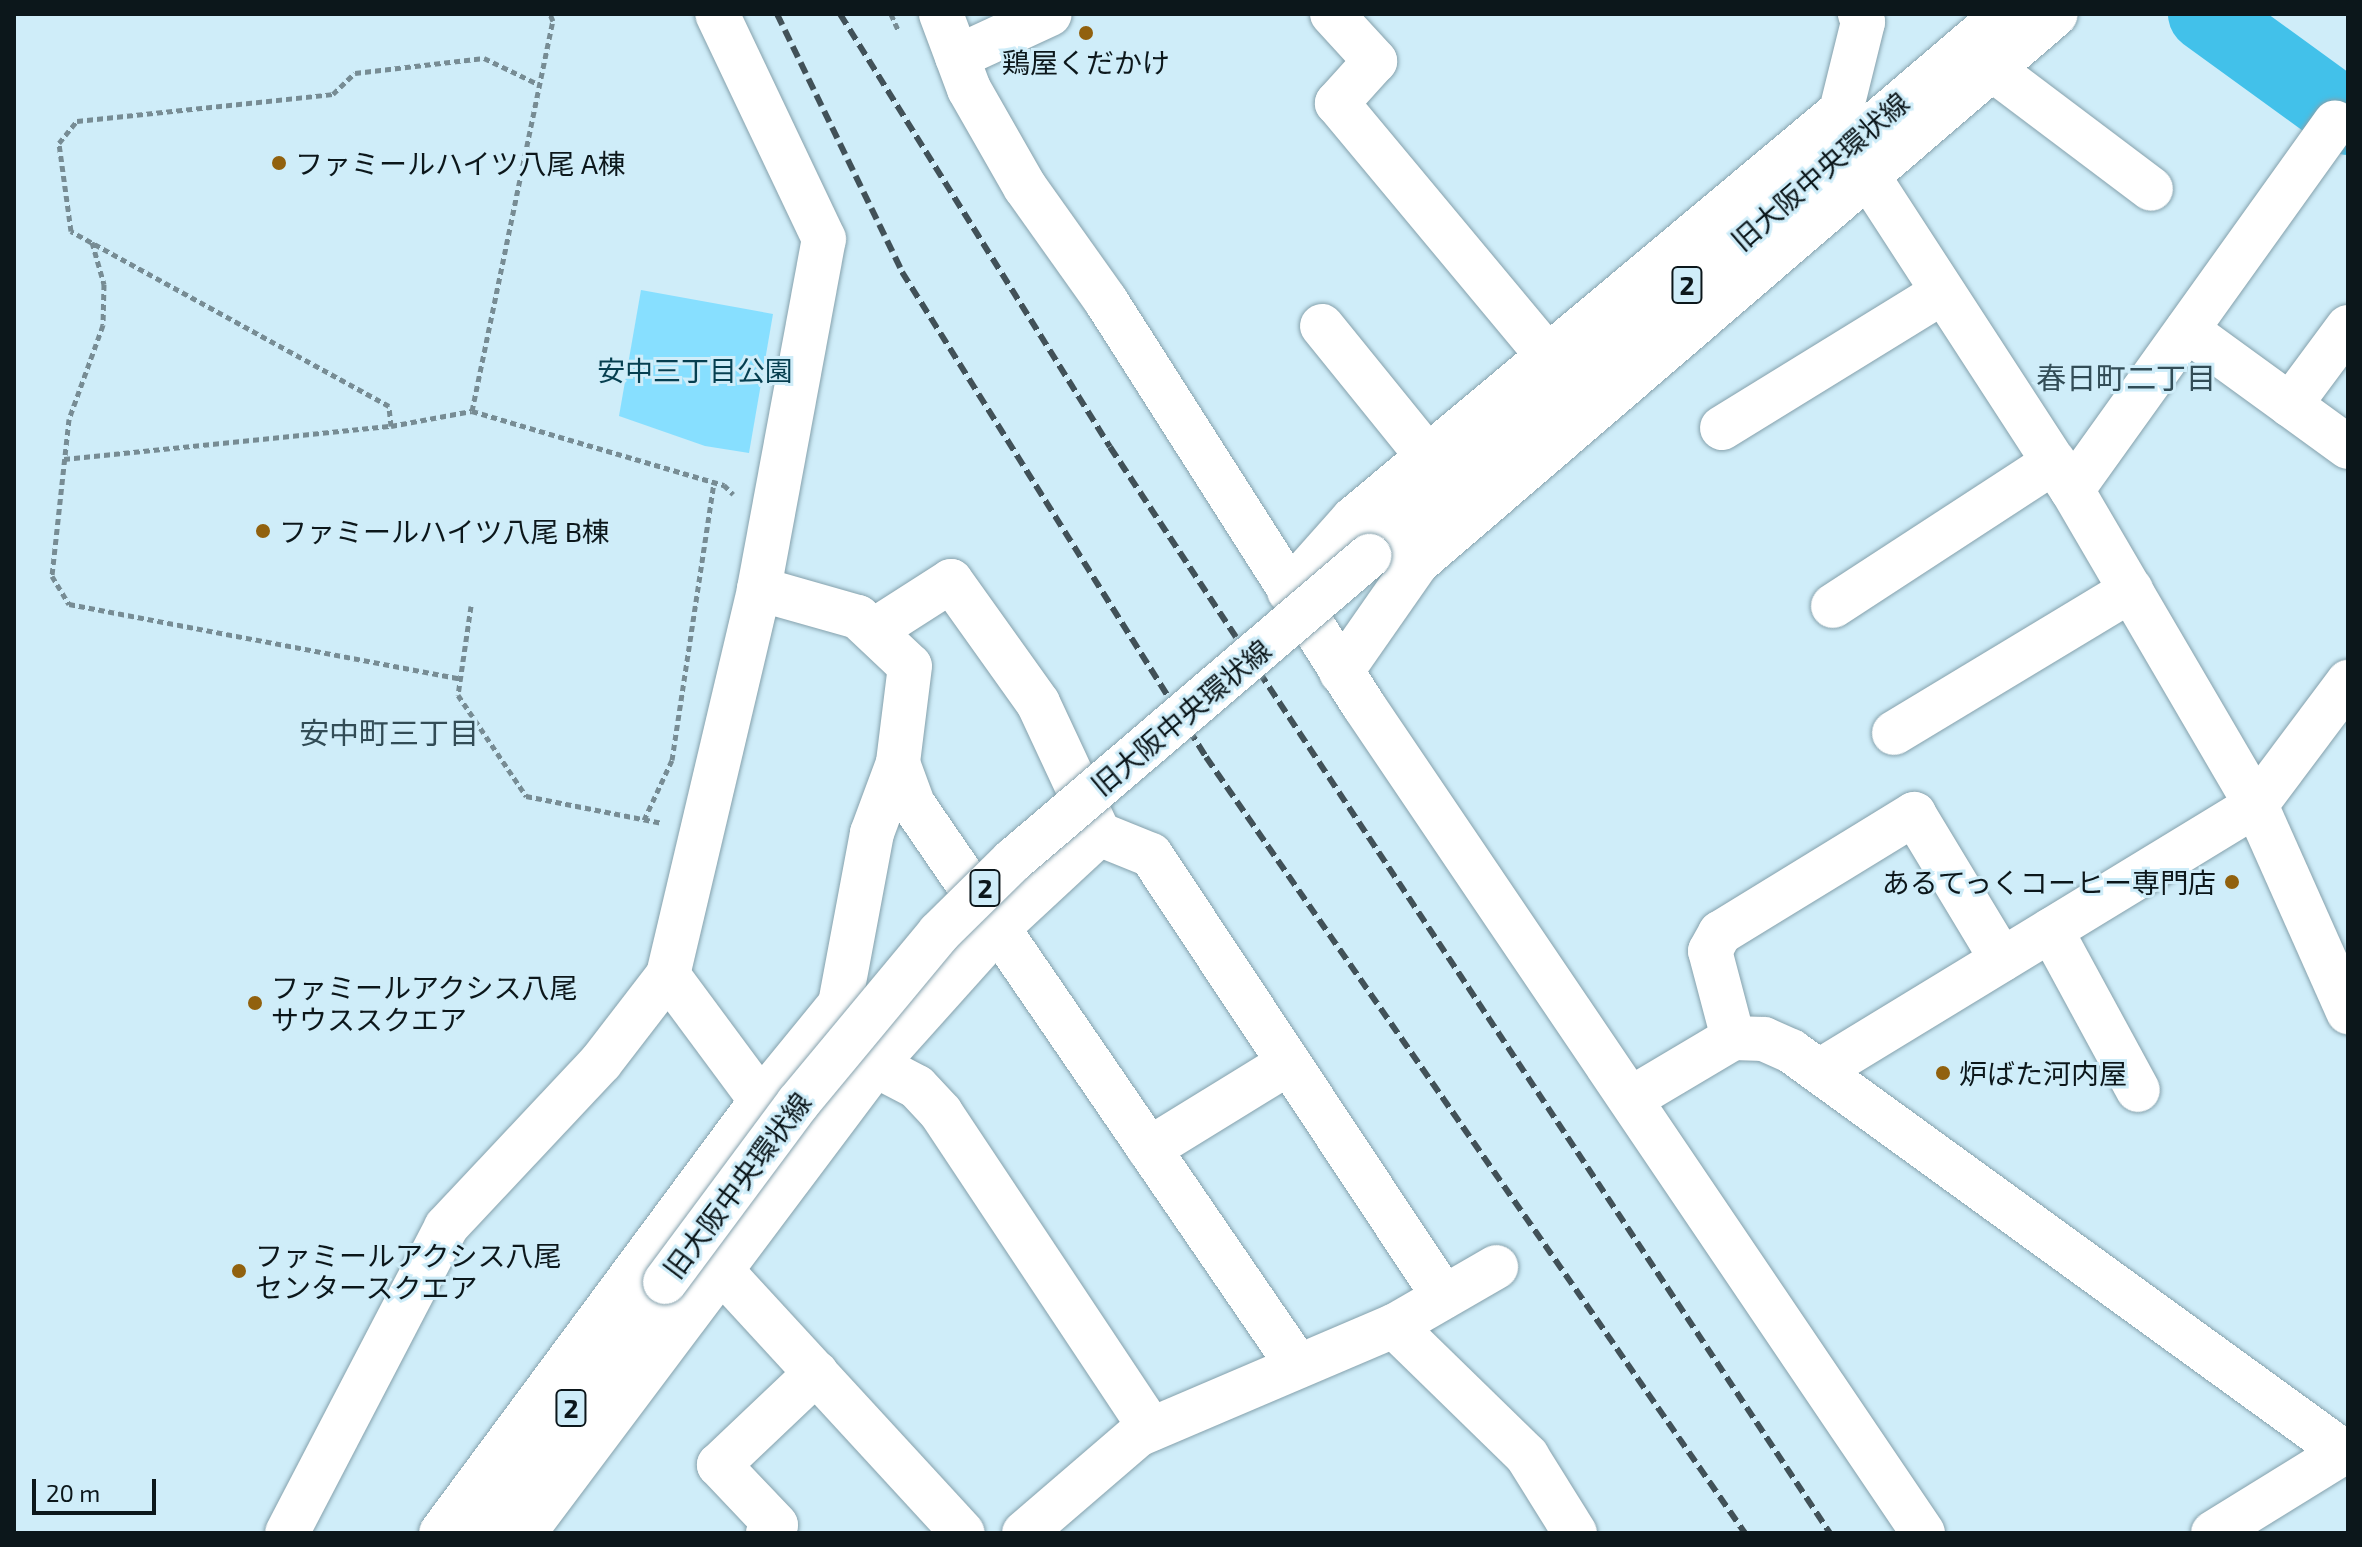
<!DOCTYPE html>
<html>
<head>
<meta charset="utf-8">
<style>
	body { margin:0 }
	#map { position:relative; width:2362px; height:1547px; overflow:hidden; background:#cfedf9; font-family:"Exo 2","Noto Sans JP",sans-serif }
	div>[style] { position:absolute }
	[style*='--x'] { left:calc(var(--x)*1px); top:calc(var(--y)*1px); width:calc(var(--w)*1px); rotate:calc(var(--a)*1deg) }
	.green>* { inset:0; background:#87dfff }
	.river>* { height:74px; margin:-37px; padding:0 37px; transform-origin:37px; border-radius:37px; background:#42c1ea }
	.path>* { height:5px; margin-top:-2.5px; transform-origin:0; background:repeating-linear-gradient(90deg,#778c94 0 6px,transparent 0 10px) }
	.roads { filter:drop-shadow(0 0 2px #85a1ac) drop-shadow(0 0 2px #85a1ac) }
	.minor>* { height:44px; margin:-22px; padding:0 22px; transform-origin:22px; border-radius:22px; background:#fff }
	.major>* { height:44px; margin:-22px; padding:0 22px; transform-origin:22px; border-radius:22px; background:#fff }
	.rail>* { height:6px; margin-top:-3px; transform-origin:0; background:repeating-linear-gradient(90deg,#415158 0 12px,transparent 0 18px) }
	.bridges { filter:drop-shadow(0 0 2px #85a1ac) drop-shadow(0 0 2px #85a1ac) }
	.major-bridge>* { height:44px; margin:-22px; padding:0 22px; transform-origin:22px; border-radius:22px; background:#fff }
	.dots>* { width:22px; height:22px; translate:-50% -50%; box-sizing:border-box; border:4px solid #cfedf9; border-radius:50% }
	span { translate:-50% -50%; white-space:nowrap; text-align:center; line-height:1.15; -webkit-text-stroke:6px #cfedf9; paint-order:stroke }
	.shield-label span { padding:2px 6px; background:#cfedf9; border:2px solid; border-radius:6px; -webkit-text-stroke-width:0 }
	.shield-label { font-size:26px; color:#0c171b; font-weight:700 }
	.poi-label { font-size:28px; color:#0c171b }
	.left { translate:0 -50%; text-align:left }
	.right { translate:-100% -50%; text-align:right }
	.street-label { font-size:28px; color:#0c171b }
	.park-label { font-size:28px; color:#063f50 }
	.neighbourhood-label { font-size:30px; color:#324c56 }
	.frame { position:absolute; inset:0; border:16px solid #0c171b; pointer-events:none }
	.scale { position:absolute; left:32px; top:1479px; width:124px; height:36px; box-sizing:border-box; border:4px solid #0c171b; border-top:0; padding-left:10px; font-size:24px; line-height:28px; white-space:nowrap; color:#0c171b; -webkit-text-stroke:6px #cfedf9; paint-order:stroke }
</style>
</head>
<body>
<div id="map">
	<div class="green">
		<div style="clip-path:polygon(641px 290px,773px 314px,749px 453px,705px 446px,619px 416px)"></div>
	</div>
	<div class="river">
		<div style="--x:2205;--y:14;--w:177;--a:36"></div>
	</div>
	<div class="path">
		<div style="--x:891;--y:14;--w:17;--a:66"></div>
		<div style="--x:92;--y:242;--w:44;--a:74.1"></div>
		<div style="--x:104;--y:284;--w:41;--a:91.4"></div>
		<div style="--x:103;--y:325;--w:100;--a:109.9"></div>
		<div style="--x:69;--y:419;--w:158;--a:96.2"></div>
		<div style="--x:52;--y:576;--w:33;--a:59"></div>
		<div style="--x:69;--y:604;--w:399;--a:10.8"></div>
		<div style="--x:472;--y:411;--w:398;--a:-78.3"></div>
		<div style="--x:553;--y:21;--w:8;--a:-113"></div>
		<div style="--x:391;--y:426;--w:20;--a:-96"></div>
		<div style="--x:389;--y:406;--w:363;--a:-151.2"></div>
		<div style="--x:71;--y:231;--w:89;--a:-97.8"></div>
		<div style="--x:59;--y:143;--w:28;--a:-51"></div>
		<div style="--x:77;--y:121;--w:257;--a:-6"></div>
		<div style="--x:333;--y:94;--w:30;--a:-44"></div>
		<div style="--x:355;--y:73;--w:130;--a:-6.6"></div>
		<div style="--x:484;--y:58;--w:62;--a:25.7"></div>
		<div style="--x:64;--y:459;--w:329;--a:-5.8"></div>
		<div style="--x:391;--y:426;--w:82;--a:-10.5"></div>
		<div style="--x:472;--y:411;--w:263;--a:16.4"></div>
		<div style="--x:724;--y:485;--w:13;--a:45"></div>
		<div style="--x:471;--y:606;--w:90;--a:98.3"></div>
		<div style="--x:458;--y:695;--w:122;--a:56"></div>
		<div style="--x:526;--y:796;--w:139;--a:11.2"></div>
		<div style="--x:644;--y:820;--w:66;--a:-65"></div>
		<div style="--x:672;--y:760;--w:281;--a:-81.4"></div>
	</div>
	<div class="roads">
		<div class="minor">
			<div style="--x:941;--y:14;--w:80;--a:69.5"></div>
			<div style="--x:969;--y:89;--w:113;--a:60.3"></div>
			<div style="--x:1025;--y:187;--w:140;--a:54.6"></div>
			<div style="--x:1106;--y:301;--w:480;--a:57.5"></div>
			<div style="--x:1364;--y:706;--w:998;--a:55.94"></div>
			<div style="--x:1332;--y:14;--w:64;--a:47.5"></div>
			<div style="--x:1375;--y:61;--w:57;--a:132.1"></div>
			<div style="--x:1337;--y:103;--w:329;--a:50.2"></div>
			<div style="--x:957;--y:57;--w:102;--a:-24.8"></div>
			<div style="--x:1992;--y:69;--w:199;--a:37"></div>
			<div style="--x:1868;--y:176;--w:374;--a:57"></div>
			<div style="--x:2072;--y:490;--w:365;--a:59.7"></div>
			<div style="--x:2256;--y:805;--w:227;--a:66"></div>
			<div style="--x:1322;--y:326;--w:169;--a:51"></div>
			<div style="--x:2187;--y:330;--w:199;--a:36"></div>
			<div style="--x:2290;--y:405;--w:97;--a:-53.4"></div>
			<div style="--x:1722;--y:428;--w:259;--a:-31.6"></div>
			<div style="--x:2072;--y:490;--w:452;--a:-54.4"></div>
			<div style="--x:759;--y:589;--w:103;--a:15.8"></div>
			<div style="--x:858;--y:617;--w:71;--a:43.3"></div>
			<div style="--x:910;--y:666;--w:98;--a:97.1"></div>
			<div style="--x:898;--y:763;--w:44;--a:69.9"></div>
			<div style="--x:913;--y:804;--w:681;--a:55.59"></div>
			<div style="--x:1289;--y:591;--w:96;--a:-48.4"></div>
			<div style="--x:1353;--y:519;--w:636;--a:-39.9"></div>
			<div style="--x:1841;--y:111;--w:92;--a:-76.1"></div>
			<div style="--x:1863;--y:22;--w:9;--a:-111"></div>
			<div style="--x:1833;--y:606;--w:264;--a:-33.1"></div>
			<div style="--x:876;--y:629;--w:89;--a:-32.6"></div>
			<div style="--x:951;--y:581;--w:150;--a:54.5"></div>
			<div style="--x:1038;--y:703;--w:145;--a:65"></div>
			<div style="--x:1099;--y:834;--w:56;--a:22"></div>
			<div style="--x:1151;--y:855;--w:530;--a:56.46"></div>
			<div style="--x:1341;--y:672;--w:133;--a:-55.1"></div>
			<div style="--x:1417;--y:563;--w:842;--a:-40.67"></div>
			<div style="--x:1894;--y:733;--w:277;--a:-31.1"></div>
			<div style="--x:898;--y:763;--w:75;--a:110.4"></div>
			<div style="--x:872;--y:833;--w:174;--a:100.6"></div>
			<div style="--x:840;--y:1004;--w:70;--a:60.2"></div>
			<div style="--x:875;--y:1065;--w:47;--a:27.6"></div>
			<div style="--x:917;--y:1087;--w:35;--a:47"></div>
			<div style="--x:941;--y:1113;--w:379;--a:56.4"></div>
			<div style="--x:2051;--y:930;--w:182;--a:61.5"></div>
			<div style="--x:668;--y:975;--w:187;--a:53.5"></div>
			<div style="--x:1733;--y:1038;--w:90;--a:-104.8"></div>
			<div style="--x:1710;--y:951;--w:21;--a:-61"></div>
			<div style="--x:1720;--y:933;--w:228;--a:-31.5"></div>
			<div style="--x:1914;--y:814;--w:170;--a:58.9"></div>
			<div style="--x:1821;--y:1070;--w:509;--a:-31.35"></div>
			<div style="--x:2256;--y:805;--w:154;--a:-53.2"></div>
			<div style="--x:1632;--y:1098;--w:117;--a:-30.7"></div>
			<div style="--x:1733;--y:1038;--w:31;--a:2"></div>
			<div style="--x:1764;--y:1039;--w:30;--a:24"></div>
			<div style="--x:1791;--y:1051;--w:688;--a:35.95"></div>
			<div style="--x:1149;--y:1149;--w:164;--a:-31.6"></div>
			<div style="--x:719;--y:1268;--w:360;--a:47.4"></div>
			<div style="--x:1394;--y:1326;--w:186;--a:44.3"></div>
			<div style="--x:1527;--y:1456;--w:91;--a:58.1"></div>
			<div style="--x:287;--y:1533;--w:345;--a:-62.5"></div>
			<div style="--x:446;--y:1227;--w:226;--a:-46.8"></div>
			<div style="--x:601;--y:1062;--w:110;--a:-52.4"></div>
			<div style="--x:668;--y:975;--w:397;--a:-76.7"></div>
			<div style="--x:759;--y:589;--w:356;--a:-79.5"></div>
			<div style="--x:824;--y:239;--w:249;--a:-115.4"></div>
			<div style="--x:441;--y:1533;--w:538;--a:-53.47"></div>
			<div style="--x:761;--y:1101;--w:125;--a:-50.8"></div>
			<div style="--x:524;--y:1533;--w:585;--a:-53.13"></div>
			<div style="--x:875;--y:1065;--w:184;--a:-48.1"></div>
			<div style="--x:998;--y:928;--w:138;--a:-42.9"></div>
			<div style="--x:768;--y:1533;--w:11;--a:-45"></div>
			<div style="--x:776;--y:1525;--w:83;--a:-133.5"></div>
			<div style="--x:719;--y:1465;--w:134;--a:-43.5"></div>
			<div style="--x:1024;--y:1533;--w:150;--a:-40.7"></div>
			<div style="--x:1138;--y:1435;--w:278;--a:-23.1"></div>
			<div style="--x:1394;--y:1326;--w:118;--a:-30"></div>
			<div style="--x:2213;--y:1533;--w:154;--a:-31.7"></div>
		</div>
		<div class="major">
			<div style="--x:1369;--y:556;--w:835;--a:-40.48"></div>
			<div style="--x:478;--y:1533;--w:313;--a:-53.3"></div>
		</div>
	</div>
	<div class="rail">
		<div style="--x:777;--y:14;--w:287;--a:64.1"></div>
		<div style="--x:902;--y:272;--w:572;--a:57.92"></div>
		<div style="--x:1206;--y:757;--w:945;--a:55.22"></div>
		<div style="--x:840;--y:14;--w:510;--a:58.05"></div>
		<div style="--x:1110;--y:447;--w:1303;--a:56.46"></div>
	</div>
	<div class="bridges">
		<div class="major-bridge">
			<div style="--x:665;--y:1282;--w:223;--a:-53.4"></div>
			<div style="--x:798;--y:1103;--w:221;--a:-50.3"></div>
			<div style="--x:939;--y:933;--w:103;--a:-44.6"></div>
			<div style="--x:1012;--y:861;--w:470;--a:-40.5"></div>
		</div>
	</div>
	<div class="dots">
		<div style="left:1086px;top:33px;background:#91610e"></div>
		<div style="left:279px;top:163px;background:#91610e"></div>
		<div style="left:263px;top:531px;background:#91610e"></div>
		<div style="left:2232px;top:882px;background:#91610e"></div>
		<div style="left:255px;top:1003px;background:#91610e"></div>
		<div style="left:1943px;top:1073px;background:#91610e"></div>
		<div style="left:239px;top:1271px;background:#91610e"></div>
	</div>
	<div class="shield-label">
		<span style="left:1687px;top:285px">2</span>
		<span style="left:985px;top:888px">2</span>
		<span style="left:571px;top:1408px">2</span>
	</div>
	<div class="poi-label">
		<span style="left:1086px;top:62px">鶏屋くだかけ</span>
		<span class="left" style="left:295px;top:163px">ファミールハイツ八尾 A棟</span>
		<span class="left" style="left:279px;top:531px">ファミールハイツ八尾 B棟</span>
		<span class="right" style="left:2216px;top:882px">あるてっくコーヒー専門店</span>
		<span class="left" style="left:271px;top:1003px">ファミールアクシス八尾<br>サウススクエア</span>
		<span class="left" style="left:1959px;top:1073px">炉ばた河内屋</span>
		<span class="left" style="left:255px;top:1271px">ファミールアクシス八尾<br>センタースクエア</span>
	</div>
	<div class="street-label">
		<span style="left:1820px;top:171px;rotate:-41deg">旧大阪中央環状線</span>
		<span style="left:1181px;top:717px;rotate:-40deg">旧大阪中央環状線</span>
		<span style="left:737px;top:1185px;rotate:-53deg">旧大阪中央環状線</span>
	</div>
	<div class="park-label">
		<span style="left:695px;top:370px">安中三丁目公園</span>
	</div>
	<div class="neighbourhood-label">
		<span style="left:2126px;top:377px">春日町二丁目</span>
		<span style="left:389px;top:732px">安中町三丁目</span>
	</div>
	<div class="frame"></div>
	<div class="scale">20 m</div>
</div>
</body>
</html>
